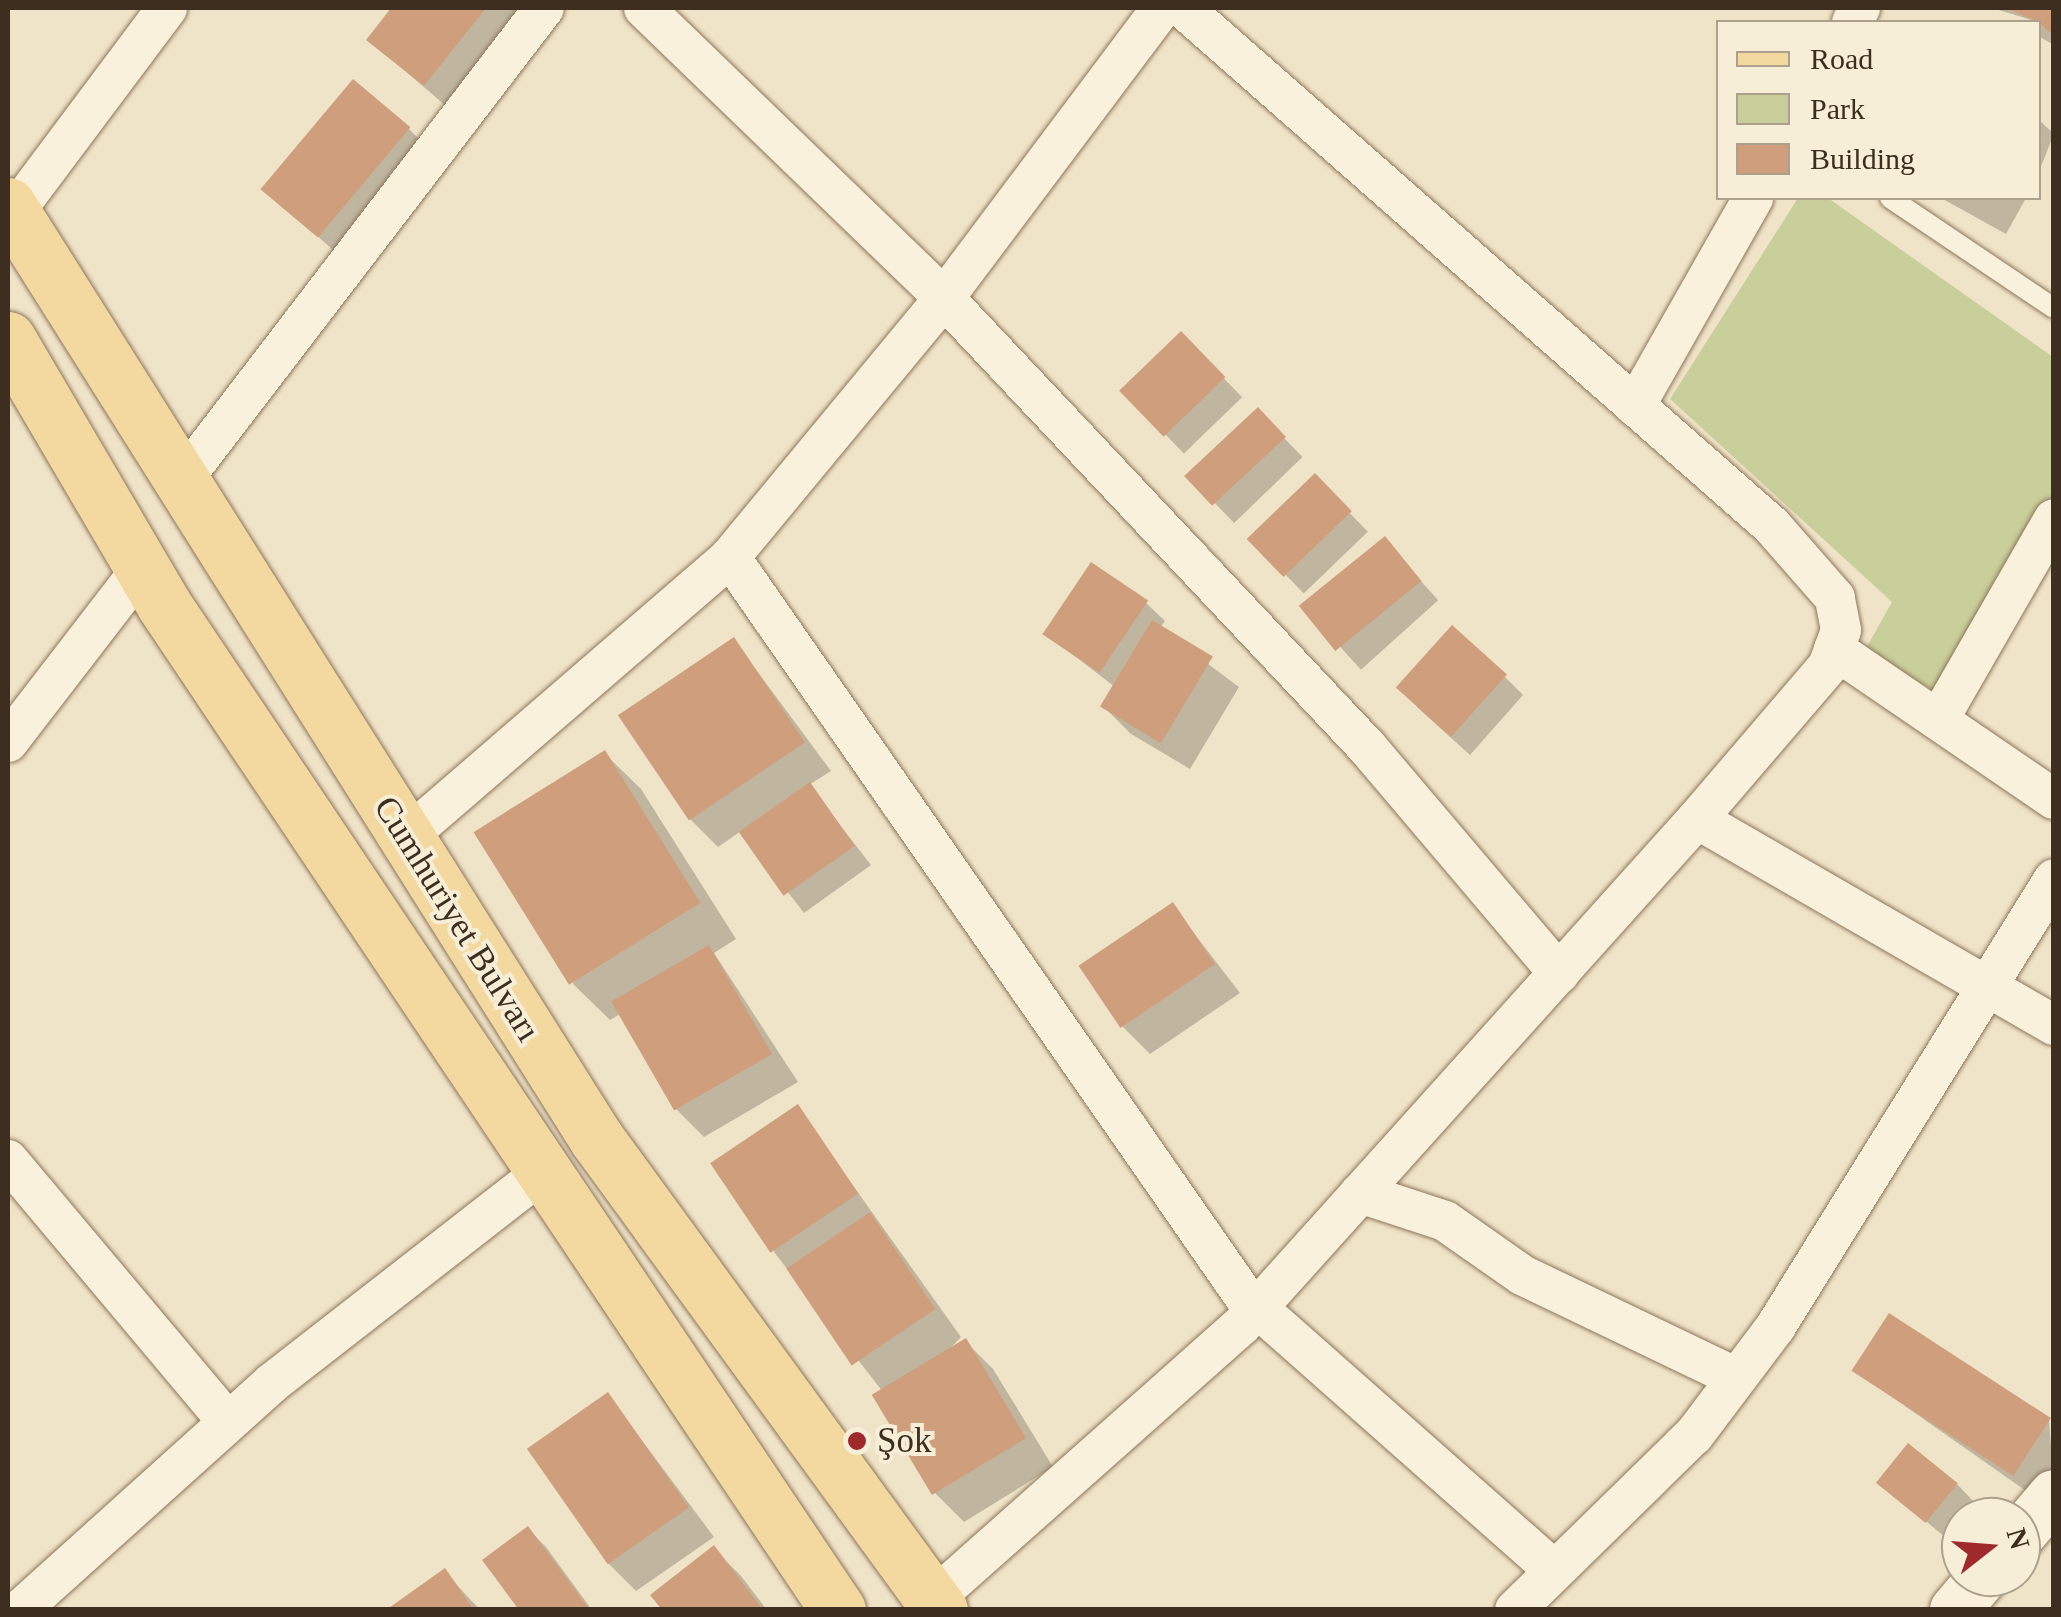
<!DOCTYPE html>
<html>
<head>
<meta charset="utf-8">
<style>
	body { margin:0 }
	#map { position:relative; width:2061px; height:1617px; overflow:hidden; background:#f0e4c8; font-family:"Times New Roman",serif }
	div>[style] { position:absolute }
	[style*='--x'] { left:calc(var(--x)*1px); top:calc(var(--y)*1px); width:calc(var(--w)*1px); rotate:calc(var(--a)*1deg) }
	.green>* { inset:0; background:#c9cf9b }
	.shadow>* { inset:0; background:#0003; transform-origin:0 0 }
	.building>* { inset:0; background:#cf9f7d; transform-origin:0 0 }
	.roads { filter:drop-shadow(0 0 2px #8d765c) drop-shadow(0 0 2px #8d765c) }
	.service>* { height:20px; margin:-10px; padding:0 10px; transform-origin:10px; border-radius:10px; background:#faf1dc }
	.minor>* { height:40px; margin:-20px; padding:0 20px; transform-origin:20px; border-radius:20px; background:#faf1dc }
	.tertiary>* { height:50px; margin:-25px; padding:0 25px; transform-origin:25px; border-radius:25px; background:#faf1dc }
	.primary>* { height:55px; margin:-27.5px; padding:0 27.5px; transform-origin:27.5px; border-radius:27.5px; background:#f3d9a0 }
	.dots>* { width:28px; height:28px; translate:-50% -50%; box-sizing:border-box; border:5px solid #f7eed8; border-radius:50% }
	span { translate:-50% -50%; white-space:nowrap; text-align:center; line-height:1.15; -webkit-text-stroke:8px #f7eed8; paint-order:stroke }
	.street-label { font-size:35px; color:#3d2e20 }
	.poi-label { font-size:35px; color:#3d2e20 }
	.left { translate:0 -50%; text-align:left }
	.frame { position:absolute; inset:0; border:10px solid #3d2e20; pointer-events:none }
	.legend { position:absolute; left:1716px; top:20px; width:325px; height:180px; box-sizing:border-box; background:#f7eed8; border:2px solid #ada18e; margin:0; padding:12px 18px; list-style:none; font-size:30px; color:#3d2e20 }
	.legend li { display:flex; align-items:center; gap:20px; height:50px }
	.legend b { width:50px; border:2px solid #ada18e }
	.north { position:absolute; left:1941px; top:1497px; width:100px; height:100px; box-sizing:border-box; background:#f7eed8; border:2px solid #ada18e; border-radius:50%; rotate:73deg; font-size:28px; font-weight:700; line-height:40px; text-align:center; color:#3d2e20 }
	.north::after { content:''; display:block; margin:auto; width:35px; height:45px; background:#9e2a2b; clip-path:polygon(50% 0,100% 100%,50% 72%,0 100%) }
</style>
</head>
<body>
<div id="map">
	<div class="green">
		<div style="clip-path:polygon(1798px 198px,1828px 198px,2053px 357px,2053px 496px,1946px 697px,1864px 652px,1892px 602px,1670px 399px)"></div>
	</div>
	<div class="shadow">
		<div style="clip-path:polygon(395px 8px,535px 8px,453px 112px,369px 40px)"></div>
		<div style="clip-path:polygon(1992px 8px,2054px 8px,2054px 45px,2038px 36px,2038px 22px)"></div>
		<div style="clip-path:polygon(2038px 119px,2054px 134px,2038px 174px)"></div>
		<div style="clip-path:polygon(409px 129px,437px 157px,349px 264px,265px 190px)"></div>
		<div style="clip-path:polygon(1941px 198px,2026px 198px,2006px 234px)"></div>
		<div style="left:1181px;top:334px;width:88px;height:81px;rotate:46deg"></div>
		<div style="left:1258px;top:411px;width:64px;height:95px;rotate:46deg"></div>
		<div style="left:1315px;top:477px;width:76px;height:89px;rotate:46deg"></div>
		<div style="left:1384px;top:540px;width:81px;height:104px;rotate:48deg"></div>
		<div style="clip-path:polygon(1146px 603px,1165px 621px,1160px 628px,1239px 687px,1190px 769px,1131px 734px,1103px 706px,1115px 687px,1046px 634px)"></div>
		<div style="clip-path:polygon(734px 640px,831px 771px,809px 785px,871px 865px,804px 913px,741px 831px,718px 847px,690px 819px)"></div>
		<div style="clip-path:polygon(1505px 677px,1523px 695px,1470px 755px,1417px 707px)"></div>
		<div style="clip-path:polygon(604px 753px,641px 789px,736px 939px,714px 953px,798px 1082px,704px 1137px,677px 1110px,620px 1014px,610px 1020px,573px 984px)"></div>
		<div style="clip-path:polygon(1173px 906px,1240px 993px,1150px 1054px,1122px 1026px)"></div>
		<div style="clip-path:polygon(797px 1107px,961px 1337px,944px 1355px,965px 1341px,993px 1369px,1053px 1467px,964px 1522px,936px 1494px,883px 1392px,774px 1252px)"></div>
		<div style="clip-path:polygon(1855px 1371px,2049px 1420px,2054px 1484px,2042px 1502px)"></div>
		<div style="clip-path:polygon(608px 1395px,714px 1537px,636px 1591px,608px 1563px)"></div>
		<div style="clip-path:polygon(1880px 1482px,1957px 1484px,1975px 1503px,1947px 1539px)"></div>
		<div style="clip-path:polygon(528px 1529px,546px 1547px,592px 1610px,522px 1610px)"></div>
		<div style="clip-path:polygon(714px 1549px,741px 1576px,767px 1610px,665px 1610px)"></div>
		<div style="clip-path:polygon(445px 1572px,480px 1610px,391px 1610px)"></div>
	</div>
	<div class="building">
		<div style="clip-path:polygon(391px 8px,486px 8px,424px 86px,366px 40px)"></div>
		<div style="clip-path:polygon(2006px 8px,2054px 8px,2054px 36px,2038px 22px)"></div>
		<div style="left:353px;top:79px;width:75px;height:144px;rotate:40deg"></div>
		<div style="left:1181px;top:331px;width:64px;height:86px;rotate:46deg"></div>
		<div style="left:1258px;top:407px;width:41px;height:101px;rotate:47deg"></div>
		<div style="left:1315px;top:473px;width:53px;height:95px;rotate:46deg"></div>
		<div style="left:1385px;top:536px;width:58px;height:111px;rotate:51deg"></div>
		<div style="left:1091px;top:562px;width:69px;height:87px;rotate:34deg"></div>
		<div style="left:1152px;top:620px;width:71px;height:101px;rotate:31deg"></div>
		<div style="left:1452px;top:625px;width:74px;height:84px;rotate:42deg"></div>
		<div style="left:734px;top:637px;width:127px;height:140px;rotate:56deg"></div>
		<div style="left:605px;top:750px;width:180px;height:155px;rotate:58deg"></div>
		<div style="left:810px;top:782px;width:78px;height:87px;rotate:55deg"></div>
		<div style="left:1173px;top:902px;width:75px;height:114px;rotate:56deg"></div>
		<div style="left:709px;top:945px;width:126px;height:113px;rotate:60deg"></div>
		<div style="left:798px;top:1104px;width:108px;height:106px;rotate:56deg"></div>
		<div style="left:870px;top:1212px;width:117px;height:101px;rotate:56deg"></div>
		<div style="left:1889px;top:1313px;width:193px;height:69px;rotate:33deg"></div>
		<div style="left:966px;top:1338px;width:117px;height:110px;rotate:59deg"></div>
		<div style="left:608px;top:1392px;width:141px;height:99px;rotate:55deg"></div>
		<div style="left:1908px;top:1443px;width:64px;height:51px;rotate:39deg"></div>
		<div style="clip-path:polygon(528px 1526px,587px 1606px,582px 1610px,519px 1610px,482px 1560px)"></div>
		<div style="clip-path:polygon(714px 1545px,763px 1610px,662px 1610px,650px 1595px)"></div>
		<div style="clip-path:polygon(445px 1568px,474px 1610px,386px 1610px)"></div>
	</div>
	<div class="roads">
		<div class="service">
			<div style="--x:1890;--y:198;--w:197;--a:33.9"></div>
		</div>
		<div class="minor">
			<div style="--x:644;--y:8;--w:417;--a:44"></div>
			<div style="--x:944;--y:298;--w:617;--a:46.71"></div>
			<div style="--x:1367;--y:747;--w:297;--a:49.7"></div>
			<div style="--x:1852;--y:22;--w:16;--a:-60"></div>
			<div style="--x:13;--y:214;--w:257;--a:-53.2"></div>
			<div style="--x:1635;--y:406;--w:239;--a:-60.4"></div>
			<div style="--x:180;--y:483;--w:598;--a:-52.54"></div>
			<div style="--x:730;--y:557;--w:900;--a:55.18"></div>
			<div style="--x:1244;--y:1296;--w:414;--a:41.5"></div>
			<div style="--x:1834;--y:649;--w:266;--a:34.3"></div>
			<div style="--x:1940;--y:717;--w:228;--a:-60.1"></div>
			<div style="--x:8;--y:742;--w:220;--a:-52.4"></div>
			<div style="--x:1697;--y:819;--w:412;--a:30"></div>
			<div style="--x:405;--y:838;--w:430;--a:-40.8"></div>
			<div style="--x:730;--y:557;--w:336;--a:-50.4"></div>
			<div style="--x:944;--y:298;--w:363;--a:-53.1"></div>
			<div style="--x:8;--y:1160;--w:341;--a:50"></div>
			<div style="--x:1360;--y:1193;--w:89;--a:18.2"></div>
			<div style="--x:1445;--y:1221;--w:94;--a:35"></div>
			<div style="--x:1522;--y:1275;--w:238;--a:25.6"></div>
			<div style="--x:932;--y:1600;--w:413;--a:-41.6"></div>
			<div style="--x:1241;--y:1326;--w:682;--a:-48.03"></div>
			<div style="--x:1697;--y:819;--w:201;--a:-49.4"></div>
			<div style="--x:1828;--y:666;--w:38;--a:-70"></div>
			<div style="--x:1841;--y:630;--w:33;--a:-101"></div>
			<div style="--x:1835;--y:598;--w:96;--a:-131.2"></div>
			<div style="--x:1772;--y:526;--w:784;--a:-138.67"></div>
			<div style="--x:20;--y:1610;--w:339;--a:-42"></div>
			<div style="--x:272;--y:1383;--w:340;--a:-37.9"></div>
			<div style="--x:1515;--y:1610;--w:250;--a:-44.4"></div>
			<div style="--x:1694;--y:1435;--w:136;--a:-53"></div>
			<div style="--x:1776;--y:1326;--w:526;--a:-58.12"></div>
		</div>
		<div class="tertiary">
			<div style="--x:2021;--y:1534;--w:51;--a:-49.8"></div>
			<div style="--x:1955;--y:1610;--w:43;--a:-49.7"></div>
		</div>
		<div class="primary">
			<div style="--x:8;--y:205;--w:1103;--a:57.78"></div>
			<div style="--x:596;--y:1138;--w:584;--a:53.91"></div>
			<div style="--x:8;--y:339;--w:308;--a:59.6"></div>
			<div style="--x:164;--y:605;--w:1210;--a:56.15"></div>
		</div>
	</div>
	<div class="dots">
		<div style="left:857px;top:1441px;background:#9e2a2b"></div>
	</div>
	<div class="street-label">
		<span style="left:457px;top:919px;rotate:58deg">Cumhuriyet Bulvarı</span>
	</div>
	<div class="poi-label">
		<span class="left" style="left:877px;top:1441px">Şok</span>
	</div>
	<div class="frame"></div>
	<ul class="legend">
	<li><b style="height:12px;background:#f3d9a0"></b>Road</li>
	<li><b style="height:28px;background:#c9cf9b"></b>Park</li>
	<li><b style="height:28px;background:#cf9f7d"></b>Building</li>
	</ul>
	<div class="north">N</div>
</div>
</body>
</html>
